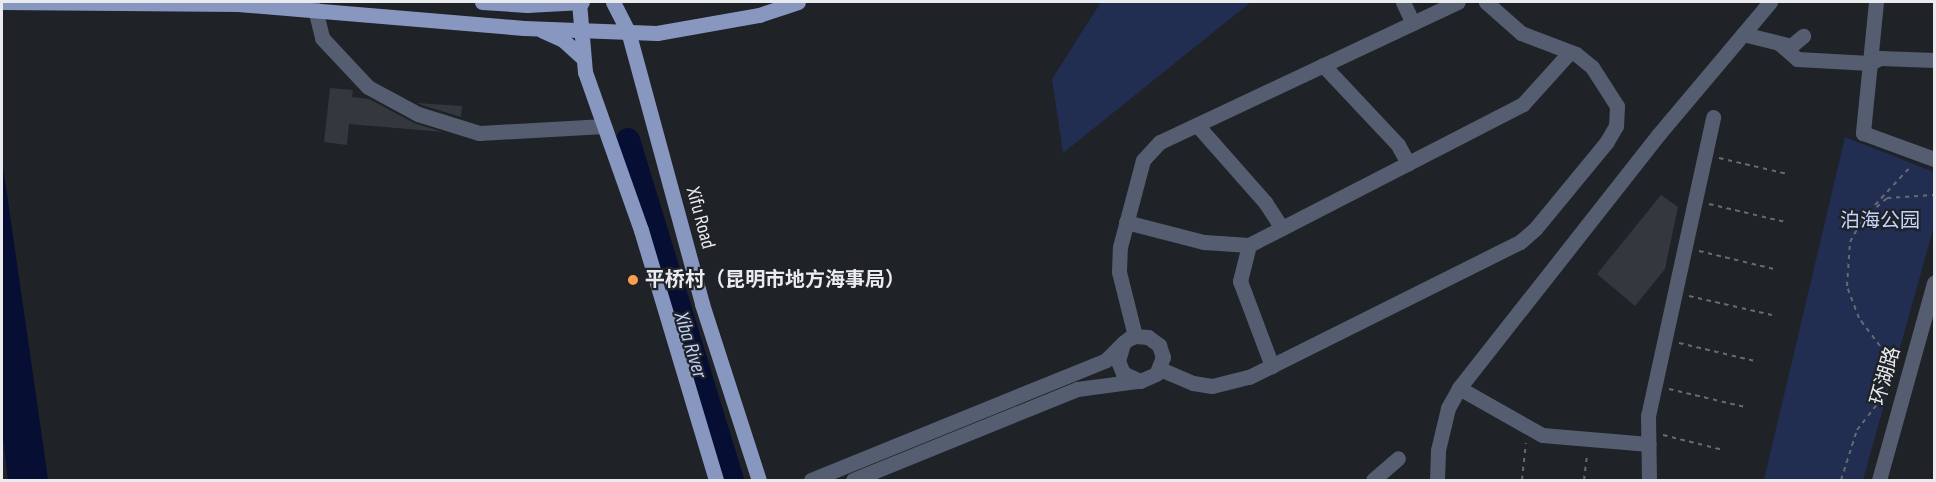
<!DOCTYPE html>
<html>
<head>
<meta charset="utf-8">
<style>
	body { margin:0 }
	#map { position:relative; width:1936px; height:482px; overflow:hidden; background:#1f2227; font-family:"Sofia Sans Condensed","Noto Sans SC",sans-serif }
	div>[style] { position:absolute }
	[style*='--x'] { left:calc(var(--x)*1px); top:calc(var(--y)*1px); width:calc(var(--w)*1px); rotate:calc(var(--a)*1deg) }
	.green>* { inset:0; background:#222e51 }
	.water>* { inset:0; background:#060e33 }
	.river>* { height:24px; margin:-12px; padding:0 12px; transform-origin:12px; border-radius:12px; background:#060e33 }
	.building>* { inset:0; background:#35373e }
	.path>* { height:2px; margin-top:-1px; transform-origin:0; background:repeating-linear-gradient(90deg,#686a6f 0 4.5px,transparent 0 9px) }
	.minor>* { height:15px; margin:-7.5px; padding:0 7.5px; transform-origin:7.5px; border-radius:7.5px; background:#555d70 }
	.major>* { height:15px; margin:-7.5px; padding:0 7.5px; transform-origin:7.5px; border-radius:7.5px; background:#8897c0 }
	.dots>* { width:16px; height:16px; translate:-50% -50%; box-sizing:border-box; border:3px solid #1f2227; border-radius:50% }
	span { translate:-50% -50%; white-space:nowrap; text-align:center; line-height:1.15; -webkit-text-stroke:4.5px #1f2227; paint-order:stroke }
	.street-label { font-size:20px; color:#eaebef }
	.park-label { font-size:20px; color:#c3d4ff }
	.poi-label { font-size:20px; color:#eaebef; font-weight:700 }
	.left { translate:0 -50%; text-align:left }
	.water-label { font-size:21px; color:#bfd0fb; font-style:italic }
	.frame { position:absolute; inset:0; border:3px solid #eaebef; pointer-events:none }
</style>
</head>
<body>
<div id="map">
	<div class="green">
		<div style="clip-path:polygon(1101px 2px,1251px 2px,1063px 153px,1052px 79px)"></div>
		<div style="clip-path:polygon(1845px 137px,1934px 172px,1934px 226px,1863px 480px,1764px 480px)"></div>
	</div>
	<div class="water">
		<div style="clip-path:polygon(2px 160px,44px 451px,48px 480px,8px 480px,2px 430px)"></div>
	</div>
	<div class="river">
		<div style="--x:628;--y:140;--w:356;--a:73"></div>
	</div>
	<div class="building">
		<div style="clip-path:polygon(330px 88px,353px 90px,352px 97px,369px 99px,414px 123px,443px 132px,349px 124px,347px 145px,324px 142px)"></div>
		<div style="clip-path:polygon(417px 103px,462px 106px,461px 117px,422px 105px)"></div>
		<div style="clip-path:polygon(1661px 195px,1678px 207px,1665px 269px,1635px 306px,1597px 274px)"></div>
	</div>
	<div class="path">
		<div style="--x:1719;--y:158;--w:70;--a:13.2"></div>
		<div style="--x:1709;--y:204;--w:79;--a:13.2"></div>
		<div style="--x:1875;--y:205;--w:54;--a:-47.2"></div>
		<div style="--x:1699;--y:251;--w:77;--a:13.5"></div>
		<div style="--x:1689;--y:296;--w:85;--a:12.9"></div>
		<div style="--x:1679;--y:343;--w:78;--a:13.3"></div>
		<div style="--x:1669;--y:389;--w:78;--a:13.3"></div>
		<div style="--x:1663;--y:435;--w:62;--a:14"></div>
		<div style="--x:1522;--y:480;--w:37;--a:-84"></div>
		<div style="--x:1584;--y:480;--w:26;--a:-83"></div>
		<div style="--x:1841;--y:480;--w:52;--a:-72.3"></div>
		<div style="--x:1857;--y:430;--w:33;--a:-52"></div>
		<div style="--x:1877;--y:404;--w:28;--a:-72"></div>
		<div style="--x:1886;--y:377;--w:16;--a:-90"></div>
		<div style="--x:1886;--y:361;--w:16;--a:-112"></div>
		<div style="--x:1880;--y:346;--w:35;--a:-127"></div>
		<div style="--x:1859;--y:318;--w:34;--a:-111"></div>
		<div style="--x:1847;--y:286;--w:44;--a:-86.1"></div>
		<div style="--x:1850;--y:242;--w:26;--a:-61"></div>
		<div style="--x:1863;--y:219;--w:32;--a:-41"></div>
		<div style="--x:1887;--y:198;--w:47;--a:-3.7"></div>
	</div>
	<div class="minor">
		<div style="--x:1403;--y:2;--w:23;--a:65"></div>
		<div style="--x:1876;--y:2;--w:132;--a:95.7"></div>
		<div style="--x:1863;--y:133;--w:76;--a:20.1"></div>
		<div style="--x:315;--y:9;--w:30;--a:76"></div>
		<div style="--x:322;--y:38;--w:67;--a:46.8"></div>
		<div style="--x:368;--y:87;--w:57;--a:28.4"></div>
		<div style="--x:418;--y:114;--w:64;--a:17.3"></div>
		<div style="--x:479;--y:133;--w:125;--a:-3.2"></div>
		<div style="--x:1743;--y:34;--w:49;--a:14"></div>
		<div style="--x:1791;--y:46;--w:16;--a:-40"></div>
		<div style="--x:1780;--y:44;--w:23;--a:41"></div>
		<div style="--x:1797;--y:59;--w:73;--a:3.1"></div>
		<div style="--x:1870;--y:63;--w:11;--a:-27"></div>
		<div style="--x:1880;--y:58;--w:54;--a:2.1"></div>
		<div style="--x:1323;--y:65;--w:110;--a:46.8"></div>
		<div style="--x:1398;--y:145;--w:21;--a:61"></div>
		<div style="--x:1197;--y:125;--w:103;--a:48.6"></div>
		<div style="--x:1265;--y:202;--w:31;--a:57"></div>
		<div style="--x:1126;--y:222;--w:81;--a:14.4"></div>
		<div style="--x:1204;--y:242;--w:45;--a:3.8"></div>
		<div style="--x:1249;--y:245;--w:308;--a:-27.2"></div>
		<div style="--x:1523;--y:104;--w:70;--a:-47.9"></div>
		<div style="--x:1249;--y:245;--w:37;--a:104"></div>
		<div style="--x:1240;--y:281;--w:91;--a:69.4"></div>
		<div style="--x:1135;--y:336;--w:66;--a:-104"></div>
		<div style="--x:1119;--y:272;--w:25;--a:-88"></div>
		<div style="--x:1120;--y:247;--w:90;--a:-75.2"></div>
		<div style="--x:1143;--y:160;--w:25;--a:-47"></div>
		<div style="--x:1160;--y:142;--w:329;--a:-25.2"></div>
		<div style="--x:1160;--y:369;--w:36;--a:23"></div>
		<div style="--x:1193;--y:383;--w:19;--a:9"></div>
		<div style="--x:1212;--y:386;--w:38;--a:-14"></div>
		<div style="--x:1249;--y:377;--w:303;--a:-26.5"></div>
		<div style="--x:1520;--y:242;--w:20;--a:-41"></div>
		<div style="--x:1535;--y:229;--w:112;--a:-50.5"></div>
		<div style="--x:1606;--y:143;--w:20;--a:-60"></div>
		<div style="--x:1616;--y:126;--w:20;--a:-87"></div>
		<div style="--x:1617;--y:106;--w:46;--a:-122.7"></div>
		<div style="--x:1592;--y:67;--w:21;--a:-141"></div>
		<div style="--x:1576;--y:54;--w:59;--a:-159.1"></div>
		<div style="--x:1521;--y:33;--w:47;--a:-138.5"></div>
		<div style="--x:1459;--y:388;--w:95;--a:29.5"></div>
		<div style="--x:1542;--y:435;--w:107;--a:4.8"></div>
		<div style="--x:811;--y:480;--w:318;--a:-22.1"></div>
		<div style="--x:1106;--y:360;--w:24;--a:-45"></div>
		<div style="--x:1123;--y:343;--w:6;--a:-39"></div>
		<div style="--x:1128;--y:339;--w:8;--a:-23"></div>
		<div style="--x:1135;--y:336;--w:13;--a:4"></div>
		<div style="--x:1148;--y:337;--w:14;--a:36"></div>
		<div style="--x:1159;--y:345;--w:13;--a:72"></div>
		<div style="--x:1163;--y:357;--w:18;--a:112"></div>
		<div style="--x:1156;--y:374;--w:17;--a:156"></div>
		<div style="--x:1140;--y:381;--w:19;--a:-155"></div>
		<div style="--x:1123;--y:373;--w:13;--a:-113"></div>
		<div style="--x:1118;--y:361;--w:19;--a:-74"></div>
		<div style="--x:853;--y:480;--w:242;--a:-22.1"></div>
		<div style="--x:1077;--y:389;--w:62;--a:-7.5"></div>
		<div style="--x:1373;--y:480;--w:33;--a:-41"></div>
		<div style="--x:1437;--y:480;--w:30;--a:-88"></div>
		<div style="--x:1438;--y:450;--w:43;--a:-76.6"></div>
		<div style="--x:1448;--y:408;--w:23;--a:-61"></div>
		<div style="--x:1459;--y:388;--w:322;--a:-51.8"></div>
		<div style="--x:1658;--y:135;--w:174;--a:-49.9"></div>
		<div style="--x:1649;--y:480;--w:64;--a:-90.9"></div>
		<div style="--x:1648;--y:416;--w:306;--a:-77.7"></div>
		<div style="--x:1879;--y:480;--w:205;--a:-74.4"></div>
	</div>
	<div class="major">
		<div style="--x:2;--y:2;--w:236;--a:0.5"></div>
		<div style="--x:238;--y:4;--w:287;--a:4.8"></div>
		<div style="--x:524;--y:28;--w:133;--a:2.2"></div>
		<div style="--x:657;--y:33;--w:104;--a:-10"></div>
		<div style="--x:759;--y:15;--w:41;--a:-18.4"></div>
		<div style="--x:482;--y:2;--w:45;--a:3.8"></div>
		<div style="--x:527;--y:5;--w:55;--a:-3.1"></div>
		<div style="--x:579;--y:2;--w:70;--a:85.1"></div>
		<div style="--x:585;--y:72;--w:168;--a:70.5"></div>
		<div style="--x:641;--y:230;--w:261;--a:73.3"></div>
		<div style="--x:613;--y:2;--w:33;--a:63"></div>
		<div style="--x:628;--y:31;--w:283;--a:74.8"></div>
		<div style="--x:702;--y:304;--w:185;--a:72.1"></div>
		<div style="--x:543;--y:31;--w:22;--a:24"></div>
		<div style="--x:563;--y:40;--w:27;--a:42"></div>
	</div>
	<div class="dots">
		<div style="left:633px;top:280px;background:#fb9e50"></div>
	</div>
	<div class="street-label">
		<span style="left:700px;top:218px;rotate:75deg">Xifu Road</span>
		<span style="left:1886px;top:376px;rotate:-74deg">环湖路</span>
	</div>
	<div class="park-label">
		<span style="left:1880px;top:221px">泊海公园</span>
	</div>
	<div class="poi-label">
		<span class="left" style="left:645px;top:280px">平桥村（昆明市地方海事局）</span>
	</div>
	<div class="water-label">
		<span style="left:690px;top:345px;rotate:73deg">Xiba River</span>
	</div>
	<div class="frame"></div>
</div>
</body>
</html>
